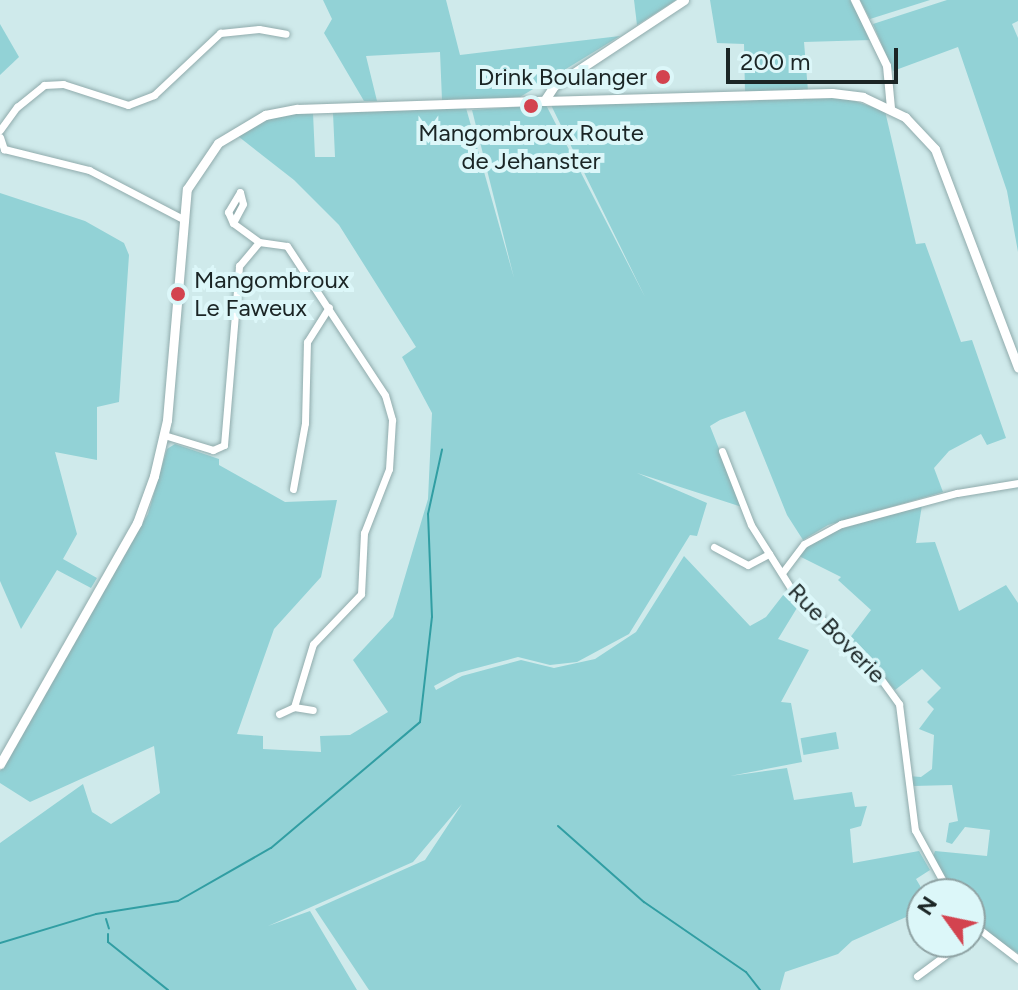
<!DOCTYPE html>
<html>
<head>
<meta charset="utf-8">
<style>
	body { margin:0 }
	#map { position:relative; width:1018px; height:990px; overflow:hidden; background:#cfeaeb; font-family:Figtree,sans-serif }
	div>[style] { position:absolute }
	[style*='--x'] { left:calc(var(--x)*1px); top:calc(var(--y)*1px); width:calc(var(--w)*1px); rotate:calc(var(--a)*1deg) }
	.green>* { inset:0; background:#92d2d6; transform-origin:0 0 }
	.stream>* { height:2px; margin:-1px; padding:0 1px; transform-origin:1px; border-radius:1px; background:#319ea3 }
	.roads { filter:drop-shadow(0 0 2px #90abac) drop-shadow(0 0 2px #90abac) }
	.minor>* { height:7px; margin:-3.5px; padding:0 3.5px; transform-origin:3.5px; border-radius:3.5px; background:#fff }
	.tertiary>* { height:8px; margin:-4px; padding:0 4px; transform-origin:4px; border-radius:4px; background:#fff }
	.secondary>* { height:9px; margin:-4.5px; padding:0 4.5px; transform-origin:4.5px; border-radius:4.5px; background:#fff }
	.dots>* { width:22px; height:22px; translate:-50% -50%; box-sizing:border-box; border:4px solid #dcf7f9; border-radius:50% }
	span { translate:-50% -50%; white-space:nowrap; text-align:center; line-height:1.15; -webkit-text-stroke:8px #dcf7f9; paint-order:stroke }
	.poi-label { font-size:24px; color:#1b2525 }
	.right { translate:-100% -50%; text-align:right }
	.left { translate:0 -50%; text-align:left }
	.street-label { font-size:24px; color:#1b2525 }
	.north { position:absolute; left:906px; top:878px; width:80px; height:80px; box-sizing:border-box; background:#dcf7f9; border:2px solid #8fa3a4; border-radius:50%; rotate:303deg; font-size:22px; font-weight:700; line-height:32px; text-align:center; color:#1b2525 }
	.north::after { content:''; display:block; margin:auto; width:28px; height:36px; background:#d3434f; clip-path:polygon(50% 0,100% 100%,50% 72%,0 100%) }
	.scale { position:absolute; left:726px; top:48px; width:172px; height:36px; box-sizing:border-box; border:4px solid #1b2525; border-top:0; padding-left:10px; font-size:24px; line-height:28px; white-space:nowrap; color:#1b2525; -webkit-text-stroke:6px #dcf7f9; paint-order:stroke }
</style>
</head>
<body>
<div id="map">
	<div class="green">
		<div style="clip-path:polygon(323px 0,446px 0,460px 55px,620px 36px,520px 97px,442px 100px,440px 52px,366px 56px,377px 101px,364px 101px,324px 33px,332px 19px)"></div>
		<div style="clip-path:polygon(634px 0,676px 0,637px 25px)"></div>
		<div style="clip-path:polygon(710px 0,850px 0,871px 40px,804px 42px,808px 91px,745px 93px,744px 44px,717px 43px)"></div>
		<div style="clip-path:polygon(860px 0,930px 0,870px 19px)"></div>
		<div style="clip-path:polygon(947px 0,1018px 0,1018px 21px,1012px 24px,1018px 38px,1018px 252px,1007px 191px,958px 47px,893px 71px,873px 24px)"></div>
		<div style="clip-path:polygon(0 24px,19px 57px,0 75px)"></div>
		<div style="clip-path:polygon(845px 98px,885px 111px,916px 244px,925px 243px,961px 342px,972px 340px,1006px 438px,987px 445px,981px 434px,949px 451px,934px 468px,943px 492px,828px 525px,803px 540px,787px 515px,745px 411px,720px 420px,710px 426px,742px 507px,637px 473px,707px 503px,697px 536px,690px 535px,629px 634px,577px 662px,550px 665px,518px 657px,458px 673px,434px 686px,436px 690px,462px 676px,521px 660px,554px 668px,595px 659px,636px 632px,684px 556px,750px 626px,766px 617px,787px 590px,800px 603px,778px 639px,809px 650px,781px 702px,791px 703px,802px 762px,730px 776px,787px 768px,794px 800px,852px 792px,855px 807px,867px 806px,861px 826px,850px 829px,853px 863px,919px 851px,930px 870px,916px 879px,925px 894px,922px 910px,852px 941px,838px 954px,785px 972px,780px 990px,369px 990px,315px 909px,425px 860px,462px 804px,413px 862px,268px 926px,310px 911px,357px 990px,0 990px,0 843px,83px 784px,92px 812px,111px 824px,160px 793px,154px 746px,30px 802px,0 783px,0 771px,148px 514px,167px 449px,175px 444px,219px 459px,219px 465px,285px 502px,337px 500px,321px 577px,274px 629px,237px 734px,263px 736px,263px 749px,321px 752px,320px 736px,350px 735px,388px 712px,353px 660px,393px 617px,428px 499px,432px 413px,402px 357px,416px 347px,339px 225px,294px 180px,234px 133px,284px 113px,313px 113px,315px 157px,335px 157px,333px 113px,466px 108px,514px 278px,472px 110px,546px 105px,645px 297px,551px 105px)"></div>
		<div style="clip-path:polygon(0 193px,85px 221px,124px 243px,129px 255px,119px 402px,97px 407px,97px 460px,55px 452px,77px 534px,63px 559px,97px 578px,91px 588px,57px 570px,21px 629px,0 581px)"></div>
		<div style="clip-path:polygon(922px 505px,916px 543px,935px 542px,959px 611px,1006px 585px,1018px 603px,1018px 953px,985px 933px,970px 915px,970px 894px,955px 894px,932px 859px,935px 851px,987px 856px,990px 830px,965px 827px,952px 844px,946px 842px,949px 823px,958px 821px,952px 785px,913px 786px,908px 776px,921px 777px,932px 769px,934px 735px,919px 729px,934px 709px,927px 702px,941px 688px,922px 669px,895px 690px,849px 639px,871px 610px,838px 580px,841px 577px,797px 555px,824px 534px)"></div>
		<div style="left:836px;top:732px;width:17px;height:36px;rotate:80deg"></div>
	</div>
	<div class="stream">
		<div style="--x:558;--y:826;--w:115;--a:41.5"></div>
		<div style="--x:644;--y:902;--w:124;--a:34.5"></div>
		<div style="--x:746;--y:972;--w:23;--a:52"></div>
		<div style="--x:106;--y:919;--w:10;--a:73"></div>
		<div style="--x:108;--y:934;--w:8;--a:90"></div>
		<div style="--x:108;--y:942;--w:77;--a:38.7"></div>
		<div style="--x:0;--y:943;--w:100;--a:-16.8"></div>
		<div style="--x:96;--y:914;--w:83;--a:-9"></div>
		<div style="--x:178;--y:901;--w:107;--a:-29.7"></div>
		<div style="--x:271;--y:848;--w:195;--a:-40.2"></div>
		<div style="--x:420;--y:722;--w:106;--a:-83.5"></div>
		<div style="--x:432;--y:617;--w:103;--a:-92.2"></div>
		<div style="--x:428;--y:514;--w:66;--a:-77.7"></div>
	</div>
	<div class="roads">
		<div class="minor">
			<div style="--x:0;--y:130;--w:29;--a:-54"></div>
			<div style="--x:17;--y:107;--w:35;--a:-39"></div>
			<div style="--x:44;--y:85;--w:19;--a:-3"></div>
			<div style="--x:63;--y:84;--w:68;--a:17.9"></div>
			<div style="--x:128;--y:105;--w:28;--a:-21"></div>
			<div style="--x:154;--y:95;--w:91;--a:-43.2"></div>
			<div style="--x:220;--y:33;--w:39;--a:-6"></div>
			<div style="--x:259;--y:29;--w:27;--a:10"></div>
			<div style="--x:0;--y:137;--w:13;--a:72"></div>
			<div style="--x:4;--y:149;--w:88;--a:13.9"></div>
			<div style="--x:89;--y:170;--w:104;--a:27.6"></div>
			<div style="--x:233;--y:223;--w:12;--a:-114"></div>
			<div style="--x:228;--y:212;--w:23;--a:-59"></div>
			<div style="--x:240;--y:192;--w:12;--a:76"></div>
			<div style="--x:243;--y:204;--w:21;--a:118"></div>
			<div style="--x:233;--y:223;--w:32;--a:36"></div>
			<div style="--x:164;--y:435;--w:51;--a:17"></div>
			<div style="--x:213;--y:450;--w:12;--a:-24"></div>
			<div style="--x:224;--y:445;--w:180;--a:-85.2"></div>
			<div style="--x:239;--y:266;--w:31;--a:-50"></div>
			<div style="--x:259;--y:242;--w:28;--a:8"></div>
			<div style="--x:287;--y:246;--w:178;--a:56.7"></div>
			<div style="--x:385;--y:395;--w:26;--a:74"></div>
			<div style="--x:392;--y:420;--w:49;--a:93.5"></div>
			<div style="--x:389;--y:469;--w:69;--a:111.3"></div>
			<div style="--x:364;--y:533;--w:61;--a:92.8"></div>
			<div style="--x:361;--y:594;--w:69;--a:133.8"></div>
			<div style="--x:313;--y:644;--w:66;--a:106.8"></div>
			<div style="--x:722;--y:451;--w:79;--a:68.6"></div>
			<div style="--x:751;--y:525;--w:77;--a:57.8"></div>
			<div style="--x:792;--y:590;--w:121;--a:44.7"></div>
			<div style="--x:878;--y:675;--w:36;--a:54"></div>
			<div style="--x:899;--y:704;--w:127;--a:82.8"></div>
			<div style="--x:915;--y:830;--w:73;--a:61.3"></div>
			<div style="--x:293;--y:489;--w:67;--a:-79.7"></div>
			<div style="--x:305;--y:423;--w:81;--a:-88.6"></div>
			<div style="--x:307;--y:342;--w:41;--a:-57.8"></div>
			<div style="--x:714;--y:547;--w:38;--a:28"></div>
			<div style="--x:748;--y:565;--w:24;--a:-28"></div>
			<div style="--x:782;--y:573;--w:36;--a:-53"></div>
			<div style="--x:804;--y:544;--w:42;--a:-28.4"></div>
			<div style="--x:841;--y:524;--w:120;--a:-15"></div>
			<div style="--x:957;--y:493;--w:62;--a:-9.3"></div>
			<div style="--x:279;--y:714;--w:17;--a:-25"></div>
			<div style="--x:294;--y:707;--w:19;--a:9"></div>
			<div style="--x:970;--y:922;--w:61;--a:37.6"></div>
			<div style="--x:917;--y:976;--w:57;--a:-36.5"></div>
		</div>
		<div class="tertiary">
			<div style="--x:855;--y:0;--w:73;--a:64.1"></div>
			<div style="--x:887;--y:66;--w:42;--a:84.6"></div>
		</div>
		<div class="secondary">
			<div style="--x:544;--y:101;--w:18;--a:-56"></div>
			<div style="--x:554;--y:86;--w:156;--a:-33.5"></div>
			<div style="--x:0;--y:764;--w:277;--a:-60.4"></div>
			<div style="--x:137;--y:523;--w:50;--a:-70.1"></div>
			<div style="--x:154;--y:476;--w:57;--a:-76.9"></div>
			<div style="--x:167;--y:420;--w:232;--a:-85.1"></div>
			<div style="--x:187;--y:189;--w:55;--a:-56"></div>
			<div style="--x:218;--y:143;--w:55;--a:-30.8"></div>
			<div style="--x:265;--y:115;--w:33;--a:-11"></div>
			<div style="--x:297;--y:109;--w:247;--a:-1.9"></div>
			<div style="--x:544;--y:101;--w:288;--a:-1.6"></div>
			<div style="--x:832;--y:93;--w:31;--a:7"></div>
			<div style="--x:863;--y:97;--w:47;--a:25.5"></div>
			<div style="--x:905;--y:117;--w:44;--a:46.8"></div>
			<div style="--x:935;--y:149;--w:234;--a:69.2"></div>
		</div>
	</div>
	<div class="dots">
		<div style="left:663px;top:77px;background:#d3434f"></div>
		<div style="left:531px;top:106px;background:#d3434f"></div>
		<div style="left:178px;top:294px;background:#d3434f"></div>
	</div>
	<div class="poi-label">
		<span class="right" style="left:647px;top:77px">Drink Boulanger</span>
		<span style="left:531px;top:147px">Mangombroux Route<br>de Jehanster</span>
		<span class="left" style="left:194px;top:294px">Mangombroux<br>Le Faweux</span>
	</div>
	<div class="street-label">
		<span style="left:837px;top:633px;rotate:46deg">Rue Boverie</span>
	</div>
	<div class="north">N</div>
	<div class="scale">200 m</div>
</div>
</body>
</html>
